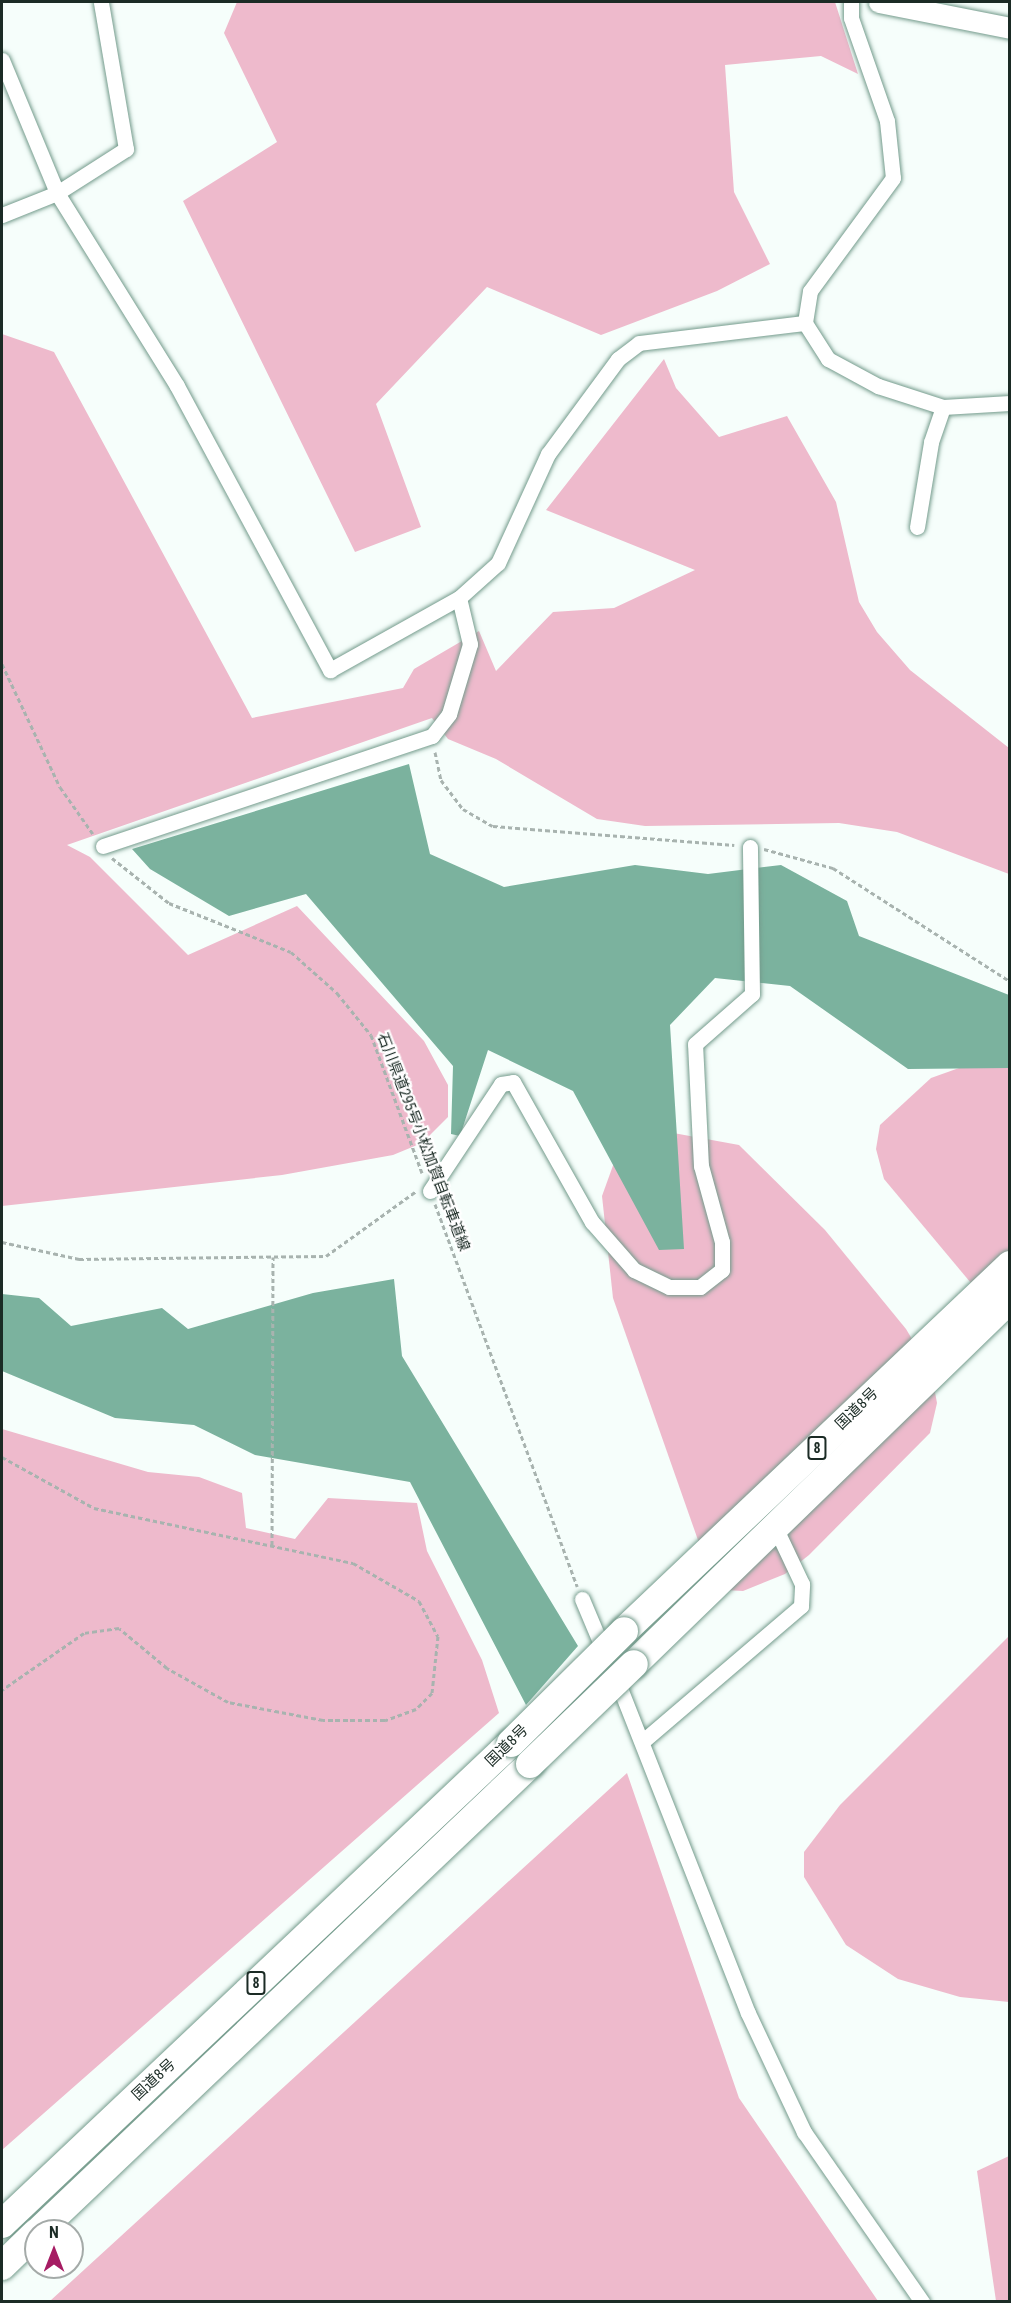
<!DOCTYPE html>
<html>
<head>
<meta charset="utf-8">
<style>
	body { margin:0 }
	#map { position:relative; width:1011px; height:2303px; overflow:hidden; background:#f6fefb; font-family:"Roboto Condensed","Noto Sans JP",sans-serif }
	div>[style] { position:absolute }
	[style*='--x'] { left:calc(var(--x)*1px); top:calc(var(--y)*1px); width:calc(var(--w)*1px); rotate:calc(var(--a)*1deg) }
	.forest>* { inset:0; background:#eebacc }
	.water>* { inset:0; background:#7bb29e }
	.path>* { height:3px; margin-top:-1.5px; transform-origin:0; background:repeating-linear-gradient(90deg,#a8b3af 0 4.5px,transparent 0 7.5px) }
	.roads { filter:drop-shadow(0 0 2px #749b8c) drop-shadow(0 0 2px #749b8c) }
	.street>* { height:15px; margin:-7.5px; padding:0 7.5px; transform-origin:7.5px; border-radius:7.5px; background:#fff }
	.secondary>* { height:21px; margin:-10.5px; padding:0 10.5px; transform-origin:10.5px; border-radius:10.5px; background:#fff }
	.highway>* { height:28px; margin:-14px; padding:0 14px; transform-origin:14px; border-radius:14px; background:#fff }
	.bridges { filter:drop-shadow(0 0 2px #749b8c) drop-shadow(0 0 2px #749b8c) }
	.highway-bridge>* { height:28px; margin:-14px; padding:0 14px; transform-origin:14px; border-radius:14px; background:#fff }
	span { translate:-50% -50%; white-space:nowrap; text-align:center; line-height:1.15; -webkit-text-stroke:4.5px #fff; paint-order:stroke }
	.shield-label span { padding:2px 4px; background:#fff; border:2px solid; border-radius:4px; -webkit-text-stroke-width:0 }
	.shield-label { font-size:14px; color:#1b2b25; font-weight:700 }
	.street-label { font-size:15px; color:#1b2b25 }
	.frame { position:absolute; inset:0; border:3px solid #1b2b25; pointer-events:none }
	.north { position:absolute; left:24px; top:2219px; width:60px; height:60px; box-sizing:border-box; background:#fff; border:2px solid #a4aaa8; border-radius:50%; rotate:0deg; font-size:16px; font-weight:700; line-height:24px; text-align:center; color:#1b2b25 }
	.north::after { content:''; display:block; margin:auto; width:21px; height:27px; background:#a61c63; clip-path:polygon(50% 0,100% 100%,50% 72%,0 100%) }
</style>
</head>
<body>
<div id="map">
	<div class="forest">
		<div style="clip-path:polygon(237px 2px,835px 2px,858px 74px,821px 56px,725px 65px,734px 192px,770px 264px,717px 291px,601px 335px,487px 287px,376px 404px,421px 527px,355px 552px,183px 201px,277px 142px,224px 33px)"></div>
		<div style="clip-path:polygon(2px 334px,54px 352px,252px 718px,403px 688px,414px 669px,479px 631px,496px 671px,553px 612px,614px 608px,695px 570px,546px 510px,664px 359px,676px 388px,719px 437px,787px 416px,836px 502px,859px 602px,877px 632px,910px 670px,1009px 748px,1009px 874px,897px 832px,839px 823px,645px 826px,597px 819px,496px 759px,448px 739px,432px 718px,67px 845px,90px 857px,188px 955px,297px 906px,424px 1041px,448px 1085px,448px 1117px,422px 1143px,393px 1155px,282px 1175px,2px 1206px)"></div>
		<div style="clip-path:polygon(1009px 1067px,1009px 1320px,1001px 1319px,884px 1179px,876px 1149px,880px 1125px,931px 1078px,959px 1068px)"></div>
		<div style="clip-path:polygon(657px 1130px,739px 1145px,825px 1230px,906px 1329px,931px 1371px,937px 1403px,930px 1433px,809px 1555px,785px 1574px,743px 1591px,724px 1590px,712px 1580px,613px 1298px,602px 1196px,615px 1160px)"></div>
		<div style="clip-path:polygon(2px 1429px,148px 1472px,199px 1477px,242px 1493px,246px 1528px,295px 1539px,328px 1498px,417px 1503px,427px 1551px,482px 1660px,499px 1713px,2px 2150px)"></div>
		<div style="clip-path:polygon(1009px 1636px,1009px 2002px,960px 1997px,898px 1979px,846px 1945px,804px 1877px,804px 1852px,840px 1805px)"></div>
		<div style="clip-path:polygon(627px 1773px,739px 2098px,878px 2301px,50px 2301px)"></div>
		<div style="clip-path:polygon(1009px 2156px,1009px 2301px,996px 2301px,977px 2171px)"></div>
	</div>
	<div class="water">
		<div style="clip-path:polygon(409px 764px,430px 854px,504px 887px,635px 865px,708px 874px,781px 865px,847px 901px,859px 936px,1009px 995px,1009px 1068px,908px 1069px,790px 986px,715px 978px,670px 1025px,684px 1249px,659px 1250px,573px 1091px,488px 1050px,460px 1136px,451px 1134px,453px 1066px,306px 894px,229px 916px,150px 869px,132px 849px)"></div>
		<div style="clip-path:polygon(394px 1279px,402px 1356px,578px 1646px,526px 1705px,410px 1482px,255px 1455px,194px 1425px,115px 1418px,2px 1371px,2px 1294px,39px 1298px,71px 1326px,162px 1308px,188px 1329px,313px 1293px)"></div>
	</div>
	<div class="path">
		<div style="--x:2;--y:664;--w:136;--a:64.8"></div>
		<div style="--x:60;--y:787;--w:57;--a:54.9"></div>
		<div style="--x:435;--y:752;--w:29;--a:78"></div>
		<div style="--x:441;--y:780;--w:36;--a:53"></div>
		<div style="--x:463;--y:809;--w:34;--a:30"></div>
		<div style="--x:493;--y:826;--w:242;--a:4.5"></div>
		<div style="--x:764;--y:849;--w:72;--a:15.4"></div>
		<div style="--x:833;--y:868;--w:210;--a:32.6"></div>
		<div style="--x:112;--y:858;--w:73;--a:38.3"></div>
		<div style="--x:169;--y:903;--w:131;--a:21.9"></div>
		<div style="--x:291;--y:952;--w:62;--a:41.7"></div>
		<div style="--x:337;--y:993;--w:54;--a:51"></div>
		<div style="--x:371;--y:1035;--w:147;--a:69.7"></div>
		<div style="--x:435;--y:1204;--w:408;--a:69.6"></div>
		<div style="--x:2;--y:1242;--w:79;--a:12.4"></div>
		<div style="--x:79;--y:1259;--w:247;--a:-0.7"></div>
		<div style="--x:326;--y:1256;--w:110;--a:-35.7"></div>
		<div style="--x:2;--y:1457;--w:105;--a:29"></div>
		<div style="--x:94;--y:1508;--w:265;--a:12"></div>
		<div style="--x:353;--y:1563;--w:76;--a:29.9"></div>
		<div style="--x:419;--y:1601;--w:40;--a:62"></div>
		<div style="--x:438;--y:1636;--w:57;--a:96"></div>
		<div style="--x:432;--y:1693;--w:23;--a:135"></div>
		<div style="--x:416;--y:1709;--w:33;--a:160"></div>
		<div style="--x:385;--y:1720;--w:62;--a:180"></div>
		<div style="--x:323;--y:1720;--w:97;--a:-169.3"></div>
		<div style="--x:228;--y:1702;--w:70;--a:-150.9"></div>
		<div style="--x:167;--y:1668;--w:62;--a:-140.2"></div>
		<div style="--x:119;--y:1628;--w:35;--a:172"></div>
		<div style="--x:84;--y:1633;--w:100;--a:145.2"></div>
		<div style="--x:272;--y:1545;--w:288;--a:-89.8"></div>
	</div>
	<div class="roads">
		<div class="street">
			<div style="--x:851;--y:2;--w:16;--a:90"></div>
			<div style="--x:851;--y:18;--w:109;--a:70.7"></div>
			<div style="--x:887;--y:121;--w:57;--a:84"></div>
			<div style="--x:893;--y:178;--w:140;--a:126.3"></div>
			<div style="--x:810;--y:291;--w:32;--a:99"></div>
			<div style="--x:805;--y:323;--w:43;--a:57.4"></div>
			<div style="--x:828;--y:359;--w:57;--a:28.4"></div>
			<div style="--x:878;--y:386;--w:68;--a:17.9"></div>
			<div style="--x:943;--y:407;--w:67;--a:-3.4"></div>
			<div style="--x:2;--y:60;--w:144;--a:67.5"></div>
			<div style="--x:57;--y:193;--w:227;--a:58.1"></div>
			<div style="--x:177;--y:386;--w:323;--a:61.7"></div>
			<div style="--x:330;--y:670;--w:148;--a:-29.2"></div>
			<div style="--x:459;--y:598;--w:52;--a:-41.9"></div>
			<div style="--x:498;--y:563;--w:120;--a:-65.4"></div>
			<div style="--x:548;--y:454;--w:118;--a:-53.6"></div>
			<div style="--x:618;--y:359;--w:26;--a:-37"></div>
			<div style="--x:639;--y:343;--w:167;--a:-6.9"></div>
			<div style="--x:2;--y:215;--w:59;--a:-21.8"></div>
			<div style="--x:57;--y:193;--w:82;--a:-32.5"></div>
			<div style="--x:126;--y:149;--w:149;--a:-99.7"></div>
			<div style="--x:917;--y:527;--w:86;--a:-80.6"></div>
			<div style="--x:931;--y:442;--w:37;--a:-71"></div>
			<div style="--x:103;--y:846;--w:347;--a:-18.5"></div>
			<div style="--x:432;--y:736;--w:28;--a:-52"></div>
			<div style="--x:449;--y:714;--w:73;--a:-73.3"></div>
			<div style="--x:470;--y:644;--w:47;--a:-103.4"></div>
			<div style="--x:430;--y:1191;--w:128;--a:-56.4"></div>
			<div style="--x:501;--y:1084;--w:12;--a:-9"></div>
			<div style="--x:513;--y:1082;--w:161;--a:60.6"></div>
			<div style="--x:592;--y:1222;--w:64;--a:48.8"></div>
			<div style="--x:634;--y:1270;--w:39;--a:26"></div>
			<div style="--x:669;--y:1287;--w:31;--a:0"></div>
			<div style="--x:700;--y:1287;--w:28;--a:-38"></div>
			<div style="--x:722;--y:1270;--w:28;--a:-90"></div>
			<div style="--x:722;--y:1242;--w:79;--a:-105.4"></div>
			<div style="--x:701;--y:1166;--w:122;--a:-92.8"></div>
			<div style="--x:695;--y:1044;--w:76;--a:-41.3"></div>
			<div style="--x:752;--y:994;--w:147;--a:-90.8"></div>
			<div style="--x:582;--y:1599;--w:62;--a:67.2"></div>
			<div style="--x:616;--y:1678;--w:360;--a:68.5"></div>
			<div style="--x:748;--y:2013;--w:132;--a:64.8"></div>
			<div style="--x:804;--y:2132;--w:207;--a:55.2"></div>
			<div style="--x:643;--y:1741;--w:208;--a:-40.5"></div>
			<div style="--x:801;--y:1606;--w:22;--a:-87"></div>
			<div style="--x:802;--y:1584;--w:59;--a:-115.3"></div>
		</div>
		<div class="secondary">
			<div style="--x:879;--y:2;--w:134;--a:11.2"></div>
		</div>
		<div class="highway">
			<div style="--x:624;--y:1631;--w:532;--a:-43.48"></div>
			<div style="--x:634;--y:1664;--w:524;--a:-44.15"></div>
			<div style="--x:2;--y:2224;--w:700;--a:-43.38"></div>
			<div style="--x:39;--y:2231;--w:678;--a:-43.56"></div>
			<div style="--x:2;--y:2266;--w:47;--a:-44.1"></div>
		</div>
	</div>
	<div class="bridges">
		<div class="highway-bridge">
			<div style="--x:511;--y:1743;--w:159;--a:-44.7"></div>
			<div style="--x:530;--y:1764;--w:144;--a:-43.9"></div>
		</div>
	</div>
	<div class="shield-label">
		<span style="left:817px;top:1448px">8</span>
		<span style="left:256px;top:1983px">8</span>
	</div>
	<div class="street-label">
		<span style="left:423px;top:1142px;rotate:69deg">石川県道295号小松加賀自転車道線</span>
		<span style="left:857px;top:1409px;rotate:-44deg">国道8号</span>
		<span style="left:507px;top:1746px;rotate:-44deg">国道8号</span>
		<span style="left:154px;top:2080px;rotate:-43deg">国道8号</span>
	</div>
	<div class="frame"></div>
	<div class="north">N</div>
</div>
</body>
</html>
